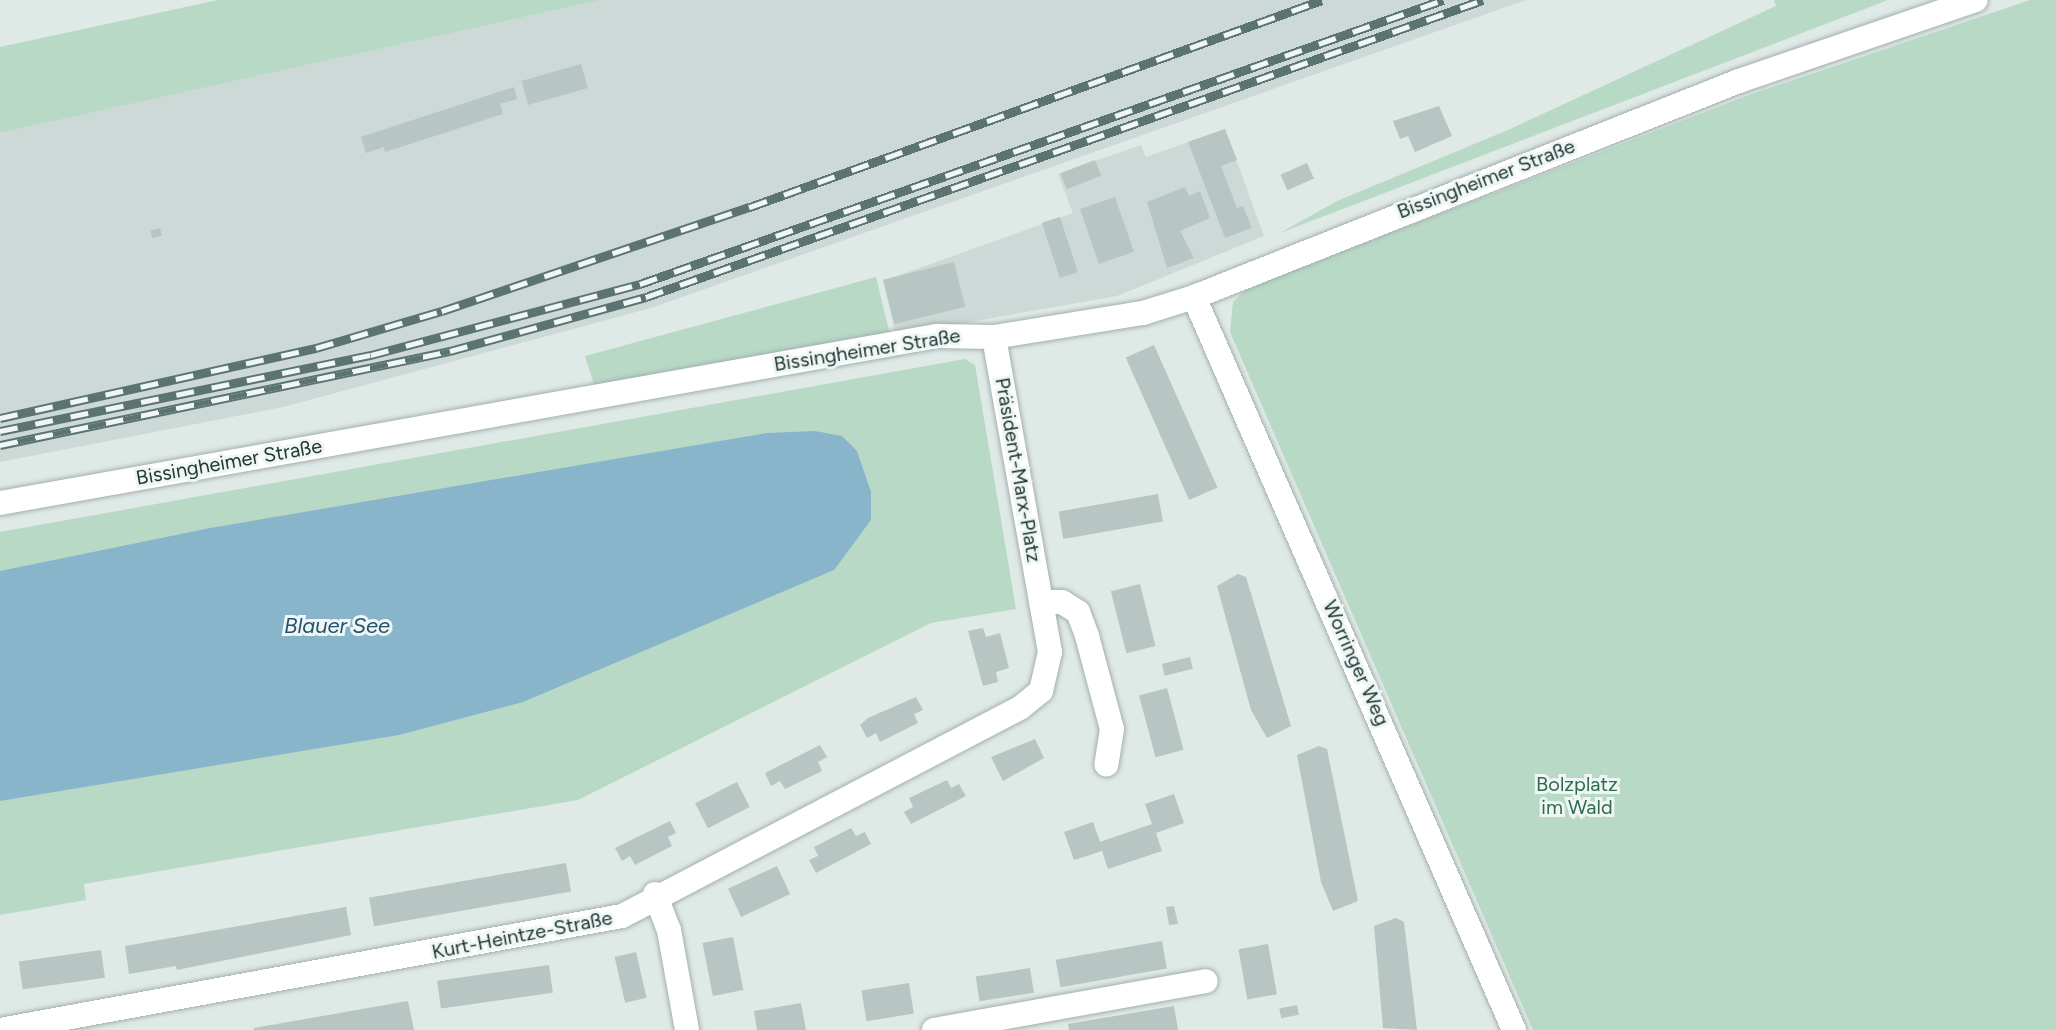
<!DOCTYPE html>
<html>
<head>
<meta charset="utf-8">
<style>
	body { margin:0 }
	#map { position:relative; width:2056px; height:1030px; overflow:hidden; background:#dfe9e6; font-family:Figtree,sans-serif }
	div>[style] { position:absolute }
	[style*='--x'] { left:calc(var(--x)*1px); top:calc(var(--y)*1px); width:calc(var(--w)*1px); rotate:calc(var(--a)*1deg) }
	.built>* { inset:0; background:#cdd9d6 }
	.green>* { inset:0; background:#b9d9c7 }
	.water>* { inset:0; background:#89b5cb }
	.building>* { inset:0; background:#b7c6c3; transform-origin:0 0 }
	.roads { filter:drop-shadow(0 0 2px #a2b0ae) drop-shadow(0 0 2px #a2b0ae) }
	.minor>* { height:24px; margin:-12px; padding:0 12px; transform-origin:12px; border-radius:12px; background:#fff }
	.tertiary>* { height:24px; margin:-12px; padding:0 12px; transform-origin:12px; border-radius:12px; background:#fff }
	.rail>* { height:9px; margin-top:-4.5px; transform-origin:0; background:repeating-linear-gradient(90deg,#eff6f4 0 18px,#5b7472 0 36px); box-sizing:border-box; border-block:2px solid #5b7472 }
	span { translate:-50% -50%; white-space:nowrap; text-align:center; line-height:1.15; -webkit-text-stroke:6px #eff6f4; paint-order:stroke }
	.street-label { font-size:20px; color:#213836 }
	.park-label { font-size:20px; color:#2e6b51 }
	.water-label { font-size:22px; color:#20536f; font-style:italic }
</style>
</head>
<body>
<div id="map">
	<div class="built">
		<div style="clip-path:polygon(601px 0,1526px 0,651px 308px,283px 407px,0 462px,0 133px)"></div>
		<div style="clip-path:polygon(1225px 129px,1264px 236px,1117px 296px,896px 335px,883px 281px,1073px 213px,1058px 174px,1141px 145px,1146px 157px)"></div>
	</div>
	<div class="green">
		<div style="clip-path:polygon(218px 0,601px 0,0 133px,0 47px)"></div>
		<div style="clip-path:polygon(1774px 0,1888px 0,1280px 233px,1337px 201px,1508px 130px,1776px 6px)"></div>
		<div style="clip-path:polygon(2030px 0,2056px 0,2056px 1030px,1533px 1030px,1230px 332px,1233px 302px,1243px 292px,1284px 274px,1749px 95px)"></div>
		<div style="clip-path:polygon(876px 277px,890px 335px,595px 388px,585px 356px)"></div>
		<div style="clip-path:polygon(965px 359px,975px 365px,1016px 609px,931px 623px,578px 800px,84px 884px,86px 900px,0 915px,0 532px)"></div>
	</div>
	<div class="water">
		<div style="clip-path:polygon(815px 431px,842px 436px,857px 451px,871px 492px,871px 520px,834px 570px,523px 702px,399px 735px,0 801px,0 571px,210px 528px,767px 433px)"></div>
	</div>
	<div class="building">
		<div style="left:581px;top:64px;width:25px;height:62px;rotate:74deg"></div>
		<div style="clip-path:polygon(514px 87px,517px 99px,500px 104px,503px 114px,385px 152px,384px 147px,366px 153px,361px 137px)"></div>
		<div style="clip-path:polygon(1439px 106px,1452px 136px,1415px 152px,1408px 136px,1400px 139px,1393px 121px)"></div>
		<div style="clip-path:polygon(1225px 129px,1237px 160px,1221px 166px,1237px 208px,1243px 206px,1252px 228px,1225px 238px,1188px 142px)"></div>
		<div style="left:1095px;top:160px;width:17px;height:37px;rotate:69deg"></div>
		<div style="left:1307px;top:163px;width:17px;height:29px;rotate:66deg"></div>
		<div style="clip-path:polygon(1185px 187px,1189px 196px,1200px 191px,1210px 218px,1180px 231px,1194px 258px,1167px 268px,1147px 202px)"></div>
		<div style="left:1115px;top:197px;width:58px;height:37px;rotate:71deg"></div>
		<div style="left:1060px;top:217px;width:58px;height:19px;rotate:72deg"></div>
		<div style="left:160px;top:228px;width:8px;height:10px;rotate:76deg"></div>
		<div style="left:954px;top:262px;width:46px;height:73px;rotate:76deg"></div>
		<div style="left:1154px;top:345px;width:156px;height:31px;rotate:66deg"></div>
		<div style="left:1158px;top:494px;width:28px;height:101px;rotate:80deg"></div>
		<div style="clip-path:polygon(1238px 574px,1246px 577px,1291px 726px,1267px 738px,1251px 710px,1217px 586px)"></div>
		<div style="left:1140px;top:584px;width:64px;height:30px;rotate:76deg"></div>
		<div style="clip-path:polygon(983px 628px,986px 637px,1000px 633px,1009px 668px,996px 672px,998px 682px,983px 686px,968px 631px)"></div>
		<div style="left:1190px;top:657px;width:12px;height:29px;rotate:76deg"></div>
		<div style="left:1167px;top:688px;width:64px;height:29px;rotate:75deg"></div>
		<div style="clip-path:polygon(916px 697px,923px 710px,914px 714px,918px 723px,880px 742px,876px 733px,867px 738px,860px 725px,868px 718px)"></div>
		<div style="clip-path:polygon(1035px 739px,1044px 758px,1003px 781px,991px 757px)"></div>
		<div style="clip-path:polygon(820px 745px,827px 757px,818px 762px,822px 771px,785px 789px,780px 781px,771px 786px,765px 773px)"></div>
		<div style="clip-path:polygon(1319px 746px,1327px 749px,1358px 901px,1333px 911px,1321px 882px,1297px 755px)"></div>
		<div style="clip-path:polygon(947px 780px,951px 788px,959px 784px,966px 796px,911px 824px,904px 812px,913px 807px,909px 798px)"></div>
		<div style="left:737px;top:782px;width:28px;height:47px;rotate:63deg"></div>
		<div style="clip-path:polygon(1174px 794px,1184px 823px,1156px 833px,1162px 851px,1108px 869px,1102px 851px,1074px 860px,1064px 832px,1093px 822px,1100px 842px,1152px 824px,1145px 804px)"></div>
		<div style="clip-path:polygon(670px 821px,676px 833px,668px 837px,672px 846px,635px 865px,630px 856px,622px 861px,615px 848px)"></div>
		<div style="clip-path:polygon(851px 828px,856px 836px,865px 832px,871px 844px,816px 873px,809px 860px,818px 856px,814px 847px)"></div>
		<div style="left:566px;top:863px;width:29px;height:200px;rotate:80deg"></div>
		<div style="left:777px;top:866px;width:31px;height:54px;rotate:65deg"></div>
		<div style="clip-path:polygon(1174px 906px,1178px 924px,1169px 925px,1166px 907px)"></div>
		<div style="clip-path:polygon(346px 907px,351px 935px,177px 970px,176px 966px,129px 974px,125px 946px)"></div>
		<div style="clip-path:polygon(1396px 918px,1404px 922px,1417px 1030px,1383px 1028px,1374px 926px)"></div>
		<div style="left:733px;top:937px;width:54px;height:31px;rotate:79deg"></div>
		<div style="left:1162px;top:941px;width:28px;height:108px;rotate:80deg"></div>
		<div style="left:1268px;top:944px;width:51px;height:30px;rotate:80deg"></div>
		<div style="left:101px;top:950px;width:28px;height:83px;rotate:82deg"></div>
		<div style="left:636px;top:952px;width:47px;height:22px;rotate:77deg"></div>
		<div style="left:549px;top:965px;width:28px;height:113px;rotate:82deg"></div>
		<div style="left:1030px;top:968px;width:25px;height:55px;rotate:81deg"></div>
		<div style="left:909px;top:983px;width:31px;height:48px;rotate:81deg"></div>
		<div style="clip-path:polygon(408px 1001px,414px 1030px,254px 1030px,254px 1028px)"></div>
		<div style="clip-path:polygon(801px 1003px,806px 1030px,757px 1030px,754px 1011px)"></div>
		<div style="left:1297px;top:1005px;width:10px;height:18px;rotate:79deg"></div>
		<div style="clip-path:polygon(1174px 1006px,1178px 1030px,1069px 1030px,1068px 1024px)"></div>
	</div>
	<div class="roads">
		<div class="minor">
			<div style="--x:0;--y:503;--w:952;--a:-10.11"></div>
			<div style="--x:937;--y:336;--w:57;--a:1"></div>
			<div style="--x:994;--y:337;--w:151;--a:-9.2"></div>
			<div style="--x:1143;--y:313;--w:53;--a:-17.4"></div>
			<div style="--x:1041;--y:602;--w:21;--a:0"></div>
			<div style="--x:1062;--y:602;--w:19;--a:32"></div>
			<div style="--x:1078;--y:612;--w:26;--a:69"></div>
			<div style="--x:1087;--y:636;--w:96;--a:75"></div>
			<div style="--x:1112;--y:729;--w:36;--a:99"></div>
			<div style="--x:655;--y:894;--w:39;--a:69"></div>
			<div style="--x:669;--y:930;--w:102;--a:79.8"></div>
			<div style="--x:0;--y:1030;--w:632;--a:-10.39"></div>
			<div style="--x:622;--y:916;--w:449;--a:-27.6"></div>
			<div style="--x:1020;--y:708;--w:27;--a:-39"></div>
			<div style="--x:1041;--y:691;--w:40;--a:-77"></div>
			<div style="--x:1050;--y:652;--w:320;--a:-100.1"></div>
			<div style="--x:934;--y:1030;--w:276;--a:-10.2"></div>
		</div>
		<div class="tertiary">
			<div style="--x:1514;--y:1030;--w:800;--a:-113.58"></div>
			<div style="--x:1194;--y:297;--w:586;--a:-21.62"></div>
			<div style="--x:1739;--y:81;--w:250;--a:-18.9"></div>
		</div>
	</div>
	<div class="rail">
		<div style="--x:0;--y:418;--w:324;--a:-12.5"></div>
		<div style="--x:316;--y:348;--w:131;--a:-16.4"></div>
		<div style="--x:442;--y:311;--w:325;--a:-18.7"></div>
		<div style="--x:750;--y:207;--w:608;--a:-19.89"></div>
		<div style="--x:0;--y:431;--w:379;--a:-11.6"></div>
		<div style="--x:371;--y:355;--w:278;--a:-14.8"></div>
		<div style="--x:640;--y:284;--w:852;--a:-19.48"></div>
		<div style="--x:0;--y:445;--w:460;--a:-11.8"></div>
		<div style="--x:450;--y:351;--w:203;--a:-15.4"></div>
		<div style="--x:646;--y:297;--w:888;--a:-19.54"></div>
	</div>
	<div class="street-label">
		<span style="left:1486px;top:179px;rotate:-21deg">Bissingheimer Straße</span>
		<span style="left:867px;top:350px;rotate:-9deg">Bissingheimer Straße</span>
		<span style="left:229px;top:462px;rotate:-10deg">Bissingheimer Straße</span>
		<span style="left:1018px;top:470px;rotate:80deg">Präsident-Marx-Platz</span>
		<span style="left:1356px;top:663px;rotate:66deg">Worringer Weg</span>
		<span style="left:522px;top:935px;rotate:-11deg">Kurt-Heintze-Straße</span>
	</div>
	<div class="park-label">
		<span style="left:1577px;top:796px">Bolzplatz<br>im Wald</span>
	</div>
	<div class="water-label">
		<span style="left:337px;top:626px">Blauer See</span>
	</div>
</div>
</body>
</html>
